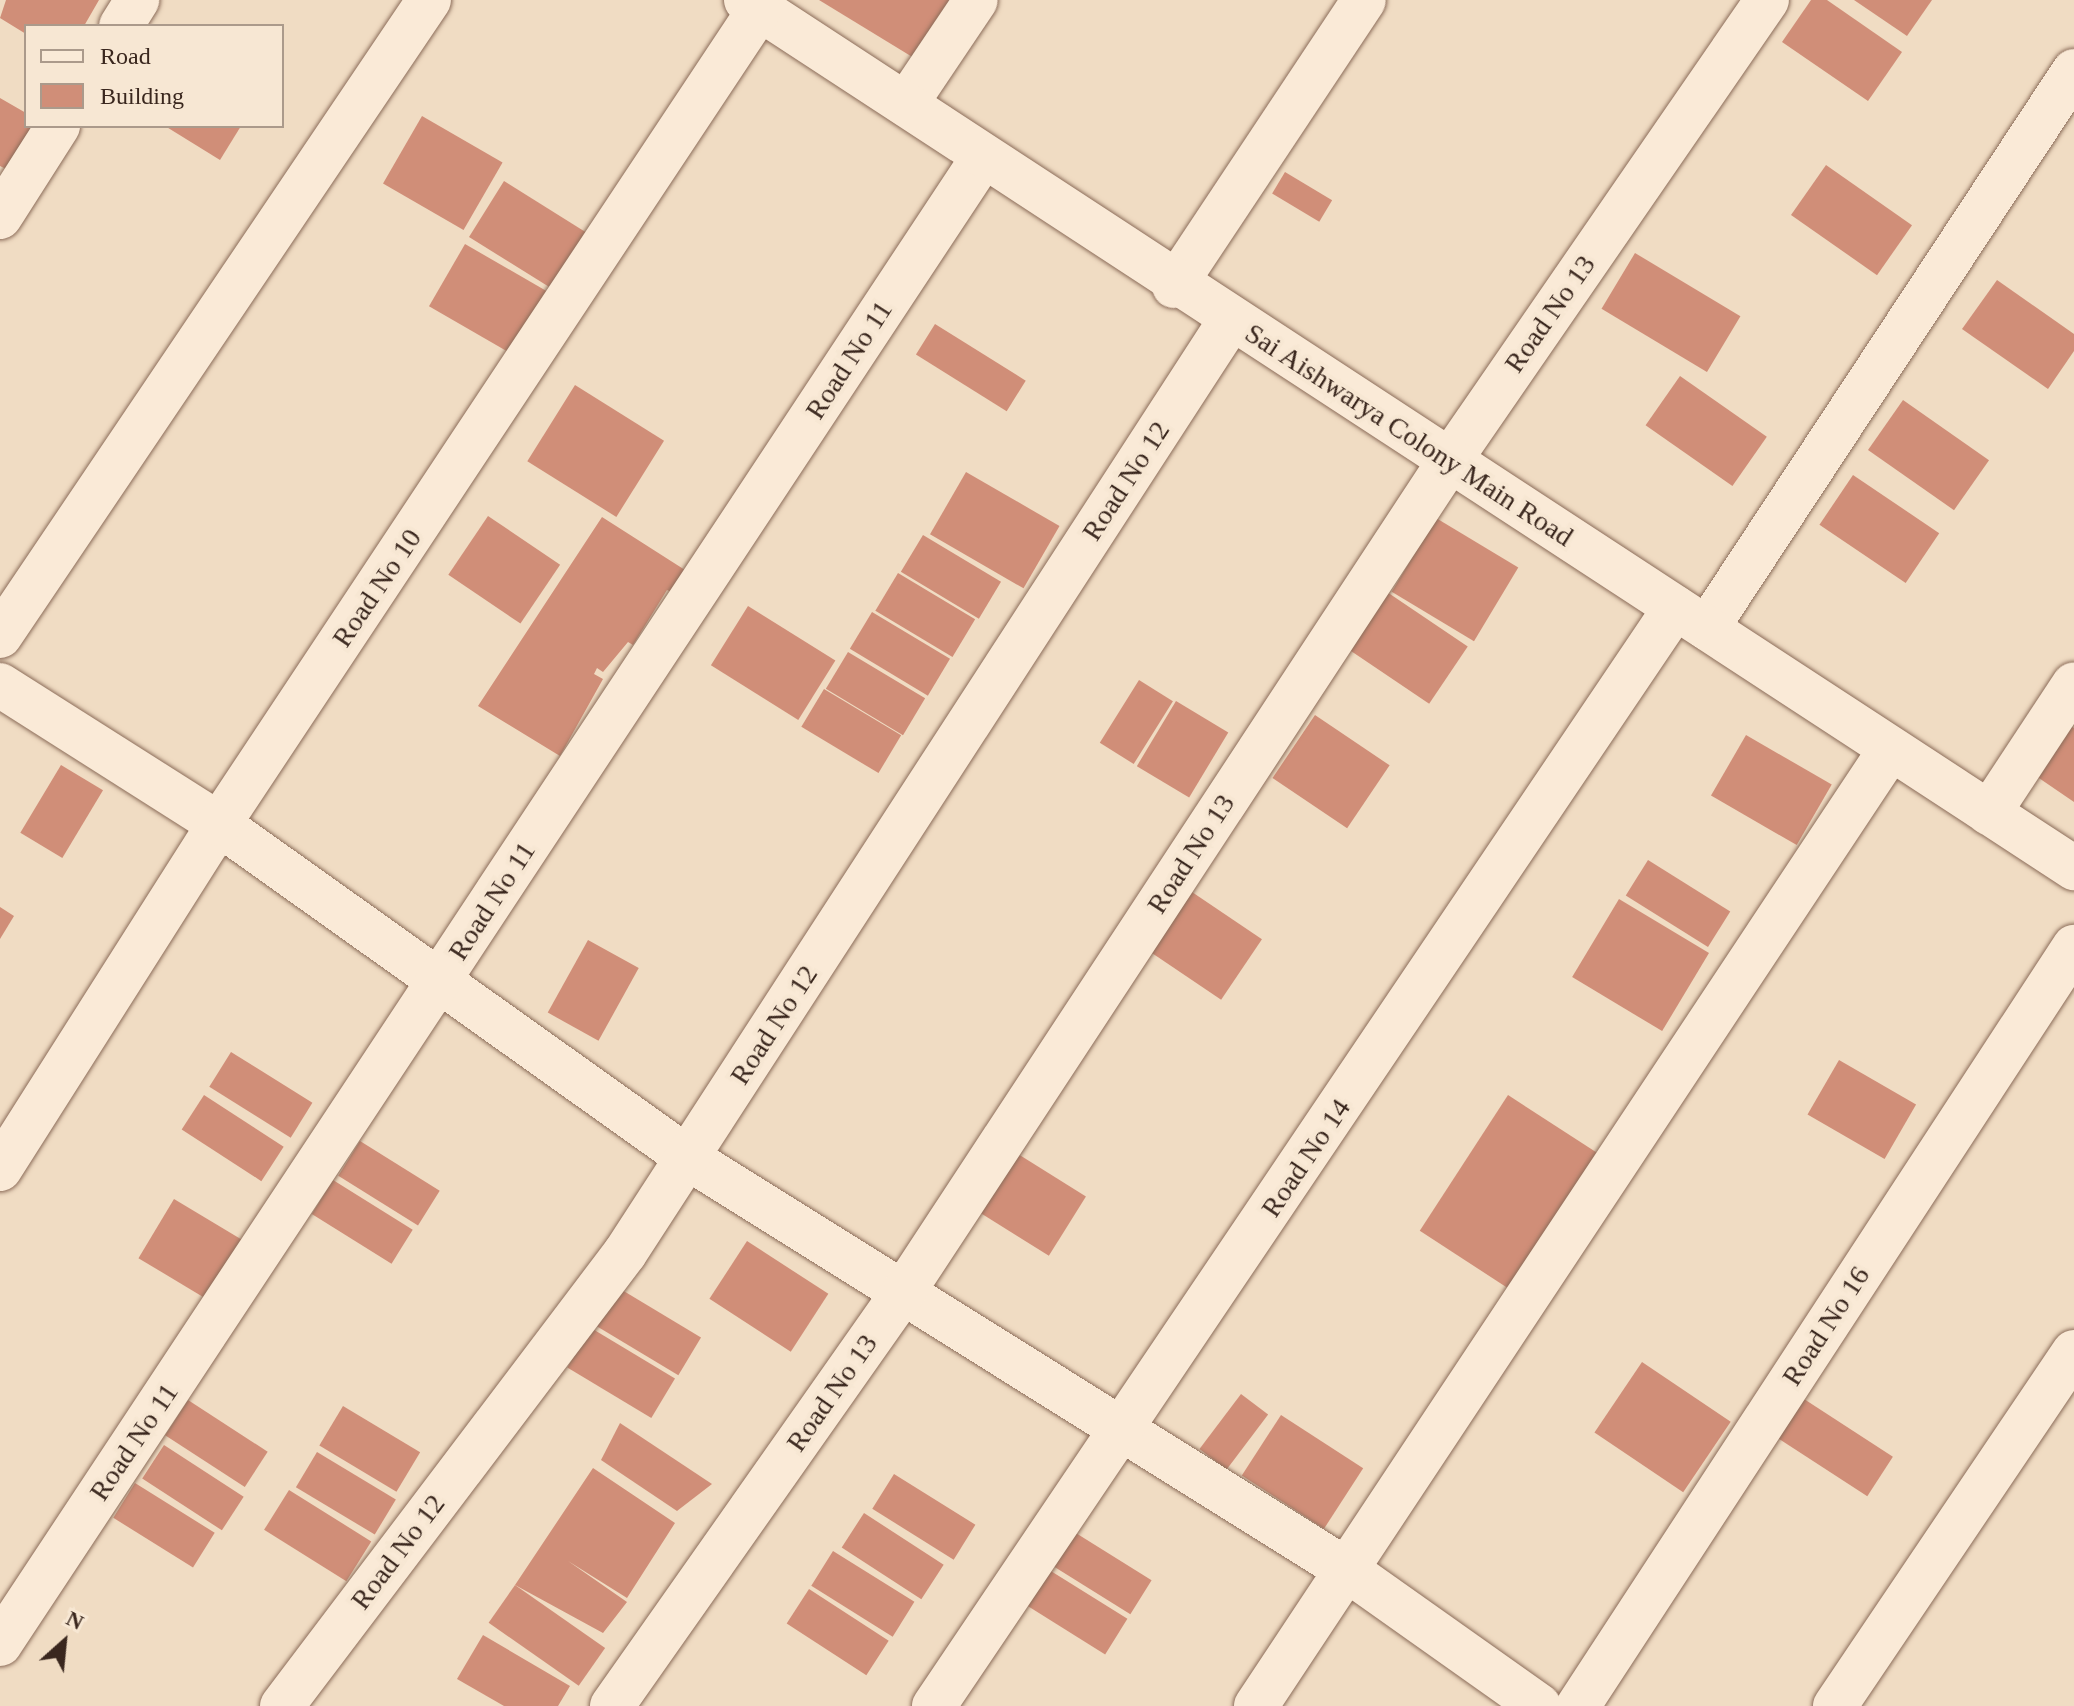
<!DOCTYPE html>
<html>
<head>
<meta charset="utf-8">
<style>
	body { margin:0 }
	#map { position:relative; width:2074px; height:1706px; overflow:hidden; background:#f0dcc3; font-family:Georgia,serif }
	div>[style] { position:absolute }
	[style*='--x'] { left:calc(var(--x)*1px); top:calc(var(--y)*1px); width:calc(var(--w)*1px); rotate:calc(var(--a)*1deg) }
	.building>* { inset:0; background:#d08e78; transform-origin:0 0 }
	.roads { filter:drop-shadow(0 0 2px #8b6c59) drop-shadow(0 0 2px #8b6c59) }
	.minor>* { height:44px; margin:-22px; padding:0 22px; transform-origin:22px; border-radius:22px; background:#faead7 }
	.tertiary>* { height:44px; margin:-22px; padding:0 22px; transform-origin:22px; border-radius:22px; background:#faead7 }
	span { translate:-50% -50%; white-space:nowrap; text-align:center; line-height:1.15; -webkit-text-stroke:8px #f7e7d3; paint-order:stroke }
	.street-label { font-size:28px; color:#3a271e }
	.legend { position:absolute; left:24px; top:24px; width:260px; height:104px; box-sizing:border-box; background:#f7e7d3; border:2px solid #ab9a8b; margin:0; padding:10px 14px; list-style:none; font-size:24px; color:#3a271e }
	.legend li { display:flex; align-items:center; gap:16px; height:40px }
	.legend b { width:40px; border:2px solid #ab9a8b }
	.north { position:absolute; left:24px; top:1602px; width:80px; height:80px; -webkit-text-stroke:6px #f7e7d3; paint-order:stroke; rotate:27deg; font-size:22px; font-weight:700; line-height:32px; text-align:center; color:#3a271e }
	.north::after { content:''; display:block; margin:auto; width:28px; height:36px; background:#3a271e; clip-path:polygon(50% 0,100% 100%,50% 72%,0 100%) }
</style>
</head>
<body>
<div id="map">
	<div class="building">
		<div style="clip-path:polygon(6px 0,99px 0,84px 26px,26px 26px,26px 34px,0 18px)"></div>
		<div style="clip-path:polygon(819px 0,950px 0,914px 58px)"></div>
		<div style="clip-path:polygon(1811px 0,1827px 0,1902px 52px,1868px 101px,1782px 42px)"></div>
		<div style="clip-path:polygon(1854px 0,1932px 0,1907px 36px)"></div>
		<div style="clip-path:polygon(0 98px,26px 113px,26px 126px,40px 126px,14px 173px,0 166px)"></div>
		<div style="left:422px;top:116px;width:93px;height:78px;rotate:30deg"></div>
		<div style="clip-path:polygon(165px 126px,241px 126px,220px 160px)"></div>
		<div style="left:1826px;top:165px;width:105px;height:61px;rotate:35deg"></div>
		<div style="left:1285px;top:172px;width:55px;height:25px;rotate:31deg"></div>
		<div style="left:504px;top:181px;width:97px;height:66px;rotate:32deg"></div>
		<div style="left:465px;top:244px;width:99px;height:72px;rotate:30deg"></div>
		<div style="left:1635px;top:253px;width:123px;height:65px;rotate:31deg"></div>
		<div style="clip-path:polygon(1997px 280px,2074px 334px,2074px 351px,2048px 389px,1962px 329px)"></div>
		<div style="left:935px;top:324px;width:107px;height:36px;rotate:32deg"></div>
		<div style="left:1680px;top:376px;width:106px;height:60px;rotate:35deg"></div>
		<div style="left:575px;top:385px;width:105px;height:90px;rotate:32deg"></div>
		<div style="left:1903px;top:400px;width:105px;height:61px;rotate:35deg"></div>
		<div style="left:966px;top:472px;width:108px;height:72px;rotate:30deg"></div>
		<div style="left:1853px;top:475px;width:104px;height:60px;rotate:34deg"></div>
		<div style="left:488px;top:516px;width:87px;height:71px;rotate:34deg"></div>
		<div style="clip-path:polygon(602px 517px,685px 570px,678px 595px,667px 590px,633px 645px,628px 642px,603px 672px,597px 668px,594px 674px,603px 679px,560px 756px,478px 706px)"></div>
		<div style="left:1436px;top:518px;width:96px;height:86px;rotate:31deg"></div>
		<div style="left:923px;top:535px;width:91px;height:43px;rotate:31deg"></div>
		<div style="left:898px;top:573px;width:90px;height:44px;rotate:31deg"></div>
		<div style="left:1384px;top:590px;width:101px;height:69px;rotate:34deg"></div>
		<div style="left:748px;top:606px;width:103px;height:70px;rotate:32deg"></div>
		<div style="left:872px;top:612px;width:91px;height:43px;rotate:31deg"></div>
		<div style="left:848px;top:652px;width:90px;height:43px;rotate:31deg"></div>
		<div style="left:1139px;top:680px;width:40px;height:74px;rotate:32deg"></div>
		<div style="left:824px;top:689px;width:90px;height:44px;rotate:31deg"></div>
		<div style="left:1176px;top:701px;width:61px;height:76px;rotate:31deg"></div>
		<div style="left:1315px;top:715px;width:90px;height:76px;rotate:34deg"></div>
		<div style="clip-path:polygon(2067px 724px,2074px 728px,2074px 802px,2033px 774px)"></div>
		<div style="left:1746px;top:735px;width:99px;height:70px;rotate:30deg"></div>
		<div style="left:61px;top:765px;width:49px;height:79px;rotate:31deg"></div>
		<div style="left:1648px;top:860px;width:97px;height:42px;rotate:32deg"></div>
		<div style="left:1189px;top:890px;width:88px;height:73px;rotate:34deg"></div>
		<div style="left:1619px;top:899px;width:105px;height:91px;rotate:31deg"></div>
		<div style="clip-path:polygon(0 907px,14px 916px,0 939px)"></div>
		<div style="left:588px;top:940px;width:58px;height:83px;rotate:29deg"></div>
		<div style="left:231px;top:1052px;width:96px;height:41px;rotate:32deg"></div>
		<div style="left:1839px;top:1060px;width:89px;height:63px;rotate:30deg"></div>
		<div style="left:204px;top:1095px;width:95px;height:41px;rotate:33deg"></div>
		<div style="left:1508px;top:1095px;width:108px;height:162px;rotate:33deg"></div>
		<div style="left:360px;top:1141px;width:94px;height:41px;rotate:32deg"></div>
		<div style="left:1002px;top:1144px;width:99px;height:70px;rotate:32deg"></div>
		<div style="left:333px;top:1180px;width:94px;height:40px;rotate:32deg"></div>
		<div style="left:174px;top:1199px;width:89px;height:69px;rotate:31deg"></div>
		<div style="left:747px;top:1241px;width:97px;height:69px;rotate:33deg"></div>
		<div style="left:617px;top:1287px;width:98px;height:44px;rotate:31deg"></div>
		<div style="left:591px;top:1328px;width:98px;height:46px;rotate:31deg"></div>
		<div style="left:1642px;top:1362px;width:107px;height:85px;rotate:34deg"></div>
		<div style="left:1241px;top:1394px;width:34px;height:69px;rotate:37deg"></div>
		<div style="left:1804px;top:1399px;width:106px;height:47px;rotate:33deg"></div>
		<div style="left:188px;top:1400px;width:95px;height:42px;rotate:33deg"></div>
		<div style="left:343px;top:1406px;width:90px;height:46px;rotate:31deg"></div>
		<div style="left:1281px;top:1415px;width:98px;height:72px;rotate:33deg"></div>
		<div style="clip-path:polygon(620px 1423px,712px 1484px,677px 1511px,601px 1460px)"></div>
		<div style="left:164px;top:1445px;width:95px;height:40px;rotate:33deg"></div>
		<div style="left:317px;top:1452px;width:92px;height:41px;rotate:31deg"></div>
		<div style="clip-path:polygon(593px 1468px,675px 1523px,627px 1598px,568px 1561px,627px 1602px,603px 1633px,515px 1585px)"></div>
		<div style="left:894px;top:1474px;width:96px;height:41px;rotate:32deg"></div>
		<div style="left:135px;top:1483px;width:94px;height:41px;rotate:32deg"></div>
		<div style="left:289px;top:1490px;width:97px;height:47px;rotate:32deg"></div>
		<div style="left:864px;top:1513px;width:95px;height:41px;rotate:33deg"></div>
		<div style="left:1071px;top:1530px;width:95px;height:40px;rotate:32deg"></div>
		<div style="left:833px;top:1551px;width:96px;height:41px;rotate:32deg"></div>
		<div style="left:1046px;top:1568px;width:96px;height:42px;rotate:32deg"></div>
		<div style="left:515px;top:1585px;width:110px;height:46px;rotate:35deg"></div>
		<div style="left:809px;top:1589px;width:95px;height:41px;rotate:33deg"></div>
		<div style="clip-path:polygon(483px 1635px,570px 1686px,558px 1706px,504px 1706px,457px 1679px)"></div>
	</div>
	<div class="roads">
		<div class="minor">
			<div style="--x:121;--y:26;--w:31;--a:-58"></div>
			<div style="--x:906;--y:104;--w:125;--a:-56.1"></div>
			<div style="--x:0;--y:217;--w:108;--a:-57.5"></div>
			<div style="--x:1174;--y:286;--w:343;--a:-56.4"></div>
			<div style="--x:1707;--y:628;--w:667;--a:-56.62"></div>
			<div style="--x:0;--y:636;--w:767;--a:-56"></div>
			<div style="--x:0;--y:685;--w:259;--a:32.4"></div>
			<div style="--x:219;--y:824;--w:576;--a:35.46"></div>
			<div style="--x:688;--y:1158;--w:781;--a:32.02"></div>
			<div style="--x:1350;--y:1572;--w:232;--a:35.3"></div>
			<div style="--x:1989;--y:813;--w:154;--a:-56.6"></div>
			<div style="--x:0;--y:1644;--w:1783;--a:-56.53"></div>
			<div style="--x:282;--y:1706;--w:568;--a:-52.87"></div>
			<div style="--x:625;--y:1253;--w:1113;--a:-57.02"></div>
			<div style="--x:612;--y:1706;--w:511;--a:-54.88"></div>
			<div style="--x:906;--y:1288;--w:987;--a:-56.7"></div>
			<div style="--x:1448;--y:463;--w:562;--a:-55.43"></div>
			<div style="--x:934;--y:1706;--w:1325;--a:-55.99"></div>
			<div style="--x:1256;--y:1706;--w:1146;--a:-56.46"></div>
			<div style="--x:1578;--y:1706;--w:907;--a:-56.84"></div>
			<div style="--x:1835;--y:1706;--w:427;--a:-56"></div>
		</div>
		<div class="tertiary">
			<div style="--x:746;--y:0;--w:1587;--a:33.17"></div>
			<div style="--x:0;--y:1169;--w:409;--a:-57.6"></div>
			<div style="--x:219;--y:824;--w:977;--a:-56.44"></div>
		</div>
	</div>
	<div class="street-label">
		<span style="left:1550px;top:314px;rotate:-55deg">Road No 13</span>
		<span style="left:849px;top:360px;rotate:-57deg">Road No 11</span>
		<span style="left:1409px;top:435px;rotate:33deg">Sai Aishwarya Colony Main Road</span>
		<span style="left:1126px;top:481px;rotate:-57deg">Road No 12</span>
		<span style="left:377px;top:588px;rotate:-56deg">Road No 10</span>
		<span style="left:1191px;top:854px;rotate:-57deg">Road No 13</span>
		<span style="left:492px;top:901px;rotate:-57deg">Road No 11</span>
		<span style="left:774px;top:1025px;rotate:-57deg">Road No 12</span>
		<span style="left:1306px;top:1158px;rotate:-56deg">Road No 14</span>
		<span style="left:1826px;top:1326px;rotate:-57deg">Road No 16</span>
		<span style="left:832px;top:1393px;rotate:-55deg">Road No 13</span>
		<span style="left:134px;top:1442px;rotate:-56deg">Road No 11</span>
		<span style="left:398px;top:1552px;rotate:-53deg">Road No 12</span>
	</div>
	<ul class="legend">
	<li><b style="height:10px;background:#faead7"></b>Road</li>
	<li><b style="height:22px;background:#d08e78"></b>Building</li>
	</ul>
	<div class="north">N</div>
</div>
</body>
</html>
